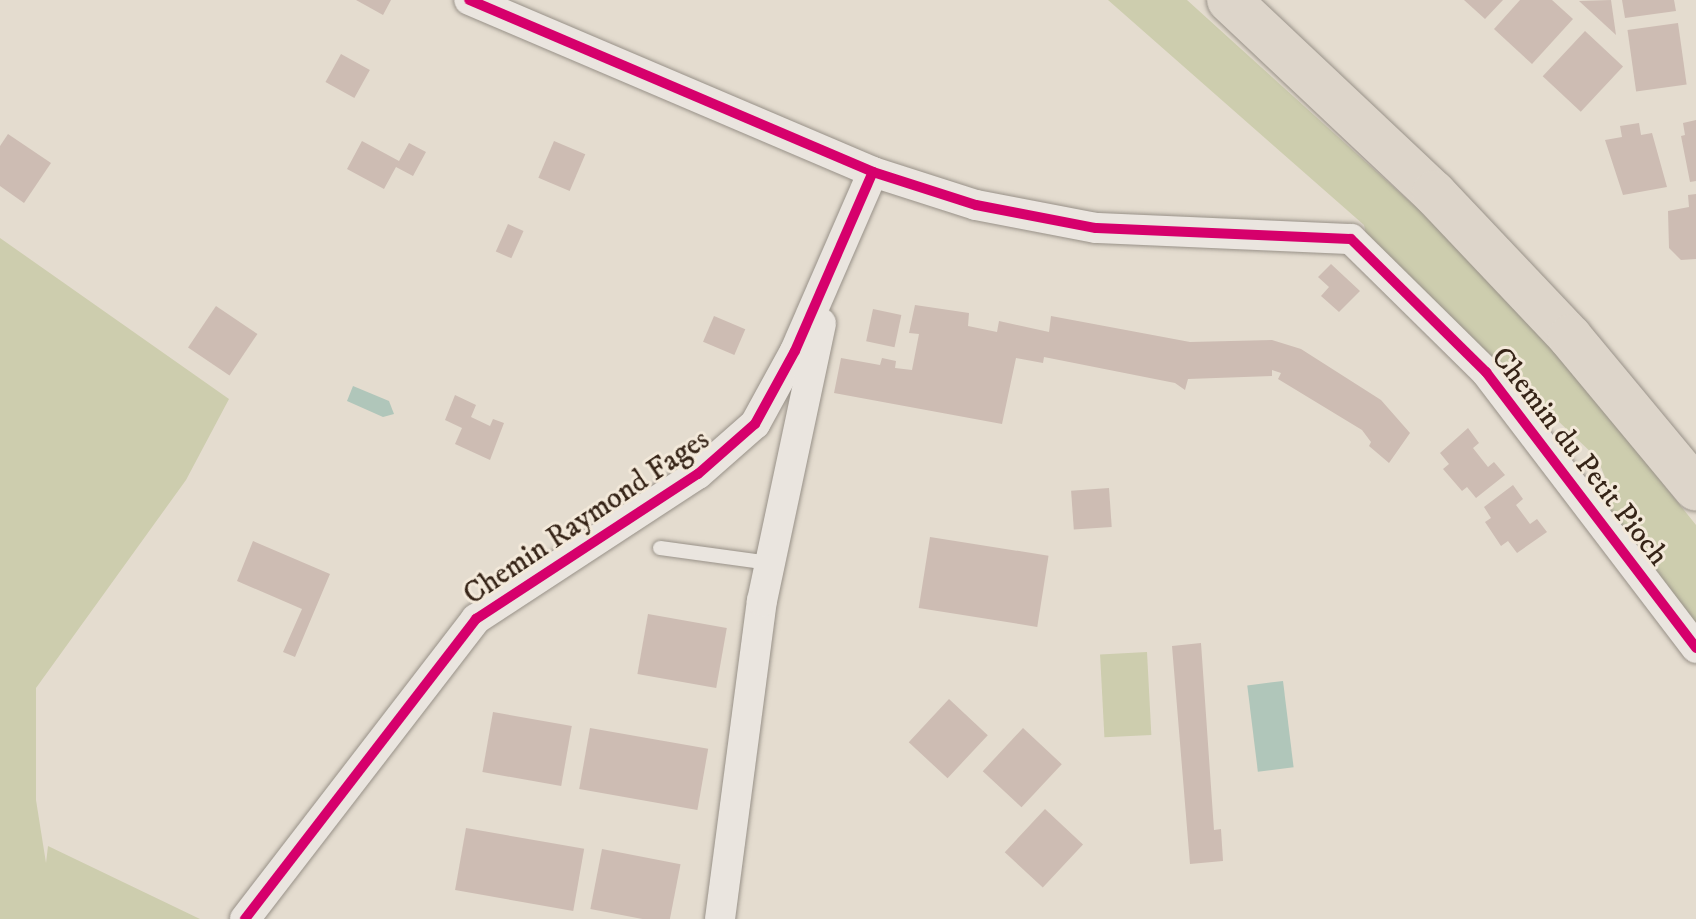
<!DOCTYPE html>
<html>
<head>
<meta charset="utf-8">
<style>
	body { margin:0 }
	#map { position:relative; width:1696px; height:919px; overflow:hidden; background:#e4dccf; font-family:"IM FELL DW Pica",serif }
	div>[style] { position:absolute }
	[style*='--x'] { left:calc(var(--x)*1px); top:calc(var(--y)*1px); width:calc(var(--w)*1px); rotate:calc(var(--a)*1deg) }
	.green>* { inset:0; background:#cdcdae; transform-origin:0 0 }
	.water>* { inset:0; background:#b0c6ba; transform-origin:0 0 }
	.building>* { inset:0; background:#cdbcb3; transform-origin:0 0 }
	.roads { filter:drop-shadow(0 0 2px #989188) drop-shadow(0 0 2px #989188) }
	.service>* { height:14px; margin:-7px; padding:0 7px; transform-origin:7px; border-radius:7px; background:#eae5df }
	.minor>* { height:30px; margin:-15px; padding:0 15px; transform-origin:15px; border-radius:15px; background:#eae5df }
	.trunk>* { height:44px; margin:-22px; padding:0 22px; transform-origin:22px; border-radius:22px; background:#ddd5ca }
	.cycleway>* { height:10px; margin:-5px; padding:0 5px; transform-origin:5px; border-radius:5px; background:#d6006c }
	span { translate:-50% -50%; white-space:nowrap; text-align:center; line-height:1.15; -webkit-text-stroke:6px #f3e9da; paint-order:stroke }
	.street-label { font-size:30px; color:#362417 }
</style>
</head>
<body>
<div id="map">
	<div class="green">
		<div style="clip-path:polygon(1108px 0,1187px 0,1419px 210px,1554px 348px,1696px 525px,1696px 636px,1611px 515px,1611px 491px,1597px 458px,1367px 239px,1364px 225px)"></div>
		<div style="clip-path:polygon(0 238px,229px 399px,186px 480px,36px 688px,36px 800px,46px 863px,48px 846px,200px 919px,0 919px)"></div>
		<div style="left:1147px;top:652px;width:83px;height:47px;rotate:87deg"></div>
	</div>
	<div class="water">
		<div style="clip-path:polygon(353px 386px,389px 401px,394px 414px,383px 417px,347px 401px)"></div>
		<div style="left:1283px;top:681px;width:87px;height:36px;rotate:83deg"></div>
	</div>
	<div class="building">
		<div style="clip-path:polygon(356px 0,391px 0,383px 15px)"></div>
		<div style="clip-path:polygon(1464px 0,1503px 0,1485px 19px)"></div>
		<div style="clip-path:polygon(1520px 0,1552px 0,1573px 19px,1532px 64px,1494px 29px)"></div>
		<div style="clip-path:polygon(1611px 0,1616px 35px,1579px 1px)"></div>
		<div style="clip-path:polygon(1622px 0,1674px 0,1676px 11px,1625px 18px)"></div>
		<div style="left:1678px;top:23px;width:62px;height:51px;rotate:82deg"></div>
		<div style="left:1585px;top:31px;width:52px;height:62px;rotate:43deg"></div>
		<div style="left:341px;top:54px;width:33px;height:32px;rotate:29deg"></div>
		<div style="clip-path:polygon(1696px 120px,1696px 181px,1690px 182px,1681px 136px,1685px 135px,1683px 123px)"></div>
		<div style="clip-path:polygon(1639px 123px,1641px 135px,1652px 133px,1667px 187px,1623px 195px,1605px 140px,1622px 137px,1620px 126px)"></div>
		<div style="clip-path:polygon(8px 134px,51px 163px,24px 203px,0 186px,0 146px)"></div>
		<div style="clip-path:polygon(362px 141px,399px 161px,409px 143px,426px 152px,413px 176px,396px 167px,384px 189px,347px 169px)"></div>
		<div style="left:554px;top:141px;width:34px;height:40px;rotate:23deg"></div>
		<div style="clip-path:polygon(1696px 194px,1696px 259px,1681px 260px,1669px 248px,1668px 211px,1689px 207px,1688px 195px)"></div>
		<div style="left:508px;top:224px;width:17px;height:30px;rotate:24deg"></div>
		<div style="clip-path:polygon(1331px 264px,1360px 291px,1339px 312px,1321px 296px,1329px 287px,1318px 277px)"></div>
		<div style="clip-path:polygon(915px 305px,969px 313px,968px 326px,997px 332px,999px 321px,1049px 332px,1051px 316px,1190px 342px,1272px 340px,1301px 349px,1381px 400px,1410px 433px,1389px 463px,1369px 446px,1371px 442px,1362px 430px,1278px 379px,1281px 373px,1272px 370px,1272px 376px,1188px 379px,1185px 390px,1175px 383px,1044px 357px,1043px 363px,1016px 358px,1002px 424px,834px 393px,841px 358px,880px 365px,882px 358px,896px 361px,895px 368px,912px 370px,919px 334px,909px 333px)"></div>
		<div style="left:216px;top:306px;width:50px;height:50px;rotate:34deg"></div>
		<div style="left:873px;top:309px;width:29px;height:33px;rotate:12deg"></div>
		<div style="left:714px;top:316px;width:34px;height:28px;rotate:23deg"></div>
		<div style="clip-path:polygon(455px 395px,476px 405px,471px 417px,490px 426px,493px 419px,504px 423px,490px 460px,455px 444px,462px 428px,445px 420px)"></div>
		<div style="clip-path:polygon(1468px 428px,1479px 443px,1473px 448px,1488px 467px,1494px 462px,1505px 475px,1476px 498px,1467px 487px,1462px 491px,1443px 469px,1449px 464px,1440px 453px)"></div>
		<div style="clip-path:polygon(1513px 485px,1523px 499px,1516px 505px,1530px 524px,1537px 519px,1547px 532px,1517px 553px,1508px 541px,1501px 546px,1485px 522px,1491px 518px,1484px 507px)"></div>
		<div style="left:1109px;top:488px;width:39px;height:38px;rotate:86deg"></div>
		<div style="left:930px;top:537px;width:120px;height:72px;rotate:9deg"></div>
		<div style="clip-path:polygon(253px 541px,330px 574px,295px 657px,283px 652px,302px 609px,237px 581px)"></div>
		<div style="left:648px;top:614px;width:80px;height:61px;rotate:10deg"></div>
		<div style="clip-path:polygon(1201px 643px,1214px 830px,1221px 829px,1223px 861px,1190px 864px,1172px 646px)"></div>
		<div style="left:949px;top:699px;width:53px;height:59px;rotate:43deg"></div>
		<div style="left:493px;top:712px;width:80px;height:61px;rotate:10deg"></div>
		<div style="left:590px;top:728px;width:120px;height:62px;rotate:10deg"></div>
		<div style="left:1023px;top:728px;width:53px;height:59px;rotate:43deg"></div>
		<div style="left:1045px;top:809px;width:52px;height:59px;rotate:43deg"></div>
		<div style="left:466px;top:828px;width:120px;height:63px;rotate:10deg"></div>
		<div style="left:602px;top:849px;width:80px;height:61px;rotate:11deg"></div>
	</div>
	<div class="roads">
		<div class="service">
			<div style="--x:660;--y:548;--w:111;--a:7.8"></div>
		</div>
		<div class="minor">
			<div style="--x:873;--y:172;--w:108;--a:17.8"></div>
			<div style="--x:976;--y:205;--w:122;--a:10.9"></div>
			<div style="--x:1096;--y:228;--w:255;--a:2.5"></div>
			<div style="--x:1351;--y:239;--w:190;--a:44.6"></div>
			<div style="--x:1486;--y:372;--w:347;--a:52.7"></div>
			<div style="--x:245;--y:919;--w:379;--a:-52.4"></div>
			<div style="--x:476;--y:619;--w:265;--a:-33.2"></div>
			<div style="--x:698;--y:474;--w:76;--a:-41.3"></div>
			<div style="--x:755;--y:424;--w:83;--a:-61.3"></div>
			<div style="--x:795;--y:351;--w:195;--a:-66.5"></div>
			<div style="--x:873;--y:172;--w:439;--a:-156.9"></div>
			<div style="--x:720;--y:919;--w:321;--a:-82.5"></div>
			<div style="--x:762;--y:601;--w:284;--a:-78"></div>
		</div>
		<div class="trunk">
			<div style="--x:1229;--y:0;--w:282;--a:43.3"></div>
			<div style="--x:1434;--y:193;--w:198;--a:46.6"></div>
			<div style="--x:1570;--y:337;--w:197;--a:50.3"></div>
		</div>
	</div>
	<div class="cycleway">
		<div style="--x:873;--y:172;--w:108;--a:17.8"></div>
		<div style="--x:976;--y:205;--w:122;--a:10.9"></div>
		<div style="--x:1096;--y:228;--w:255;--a:2.5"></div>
		<div style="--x:1351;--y:239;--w:190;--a:44.6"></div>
		<div style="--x:1486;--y:372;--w:347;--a:52.7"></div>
		<div style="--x:245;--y:919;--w:379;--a:-52.4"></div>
		<div style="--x:476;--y:619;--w:265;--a:-33.2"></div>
		<div style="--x:698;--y:474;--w:76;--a:-41.3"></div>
		<div style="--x:755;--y:424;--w:83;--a:-61.3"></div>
		<div style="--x:795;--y:351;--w:195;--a:-66.5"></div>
		<div style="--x:873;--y:172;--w:439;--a:-156.9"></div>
	</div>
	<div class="street-label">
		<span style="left:1579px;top:457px;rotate:52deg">Chemin du Petit Pioch</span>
		<span style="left:587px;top:518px;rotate:-34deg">Chemin Raymond Fages</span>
	</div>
</div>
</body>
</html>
